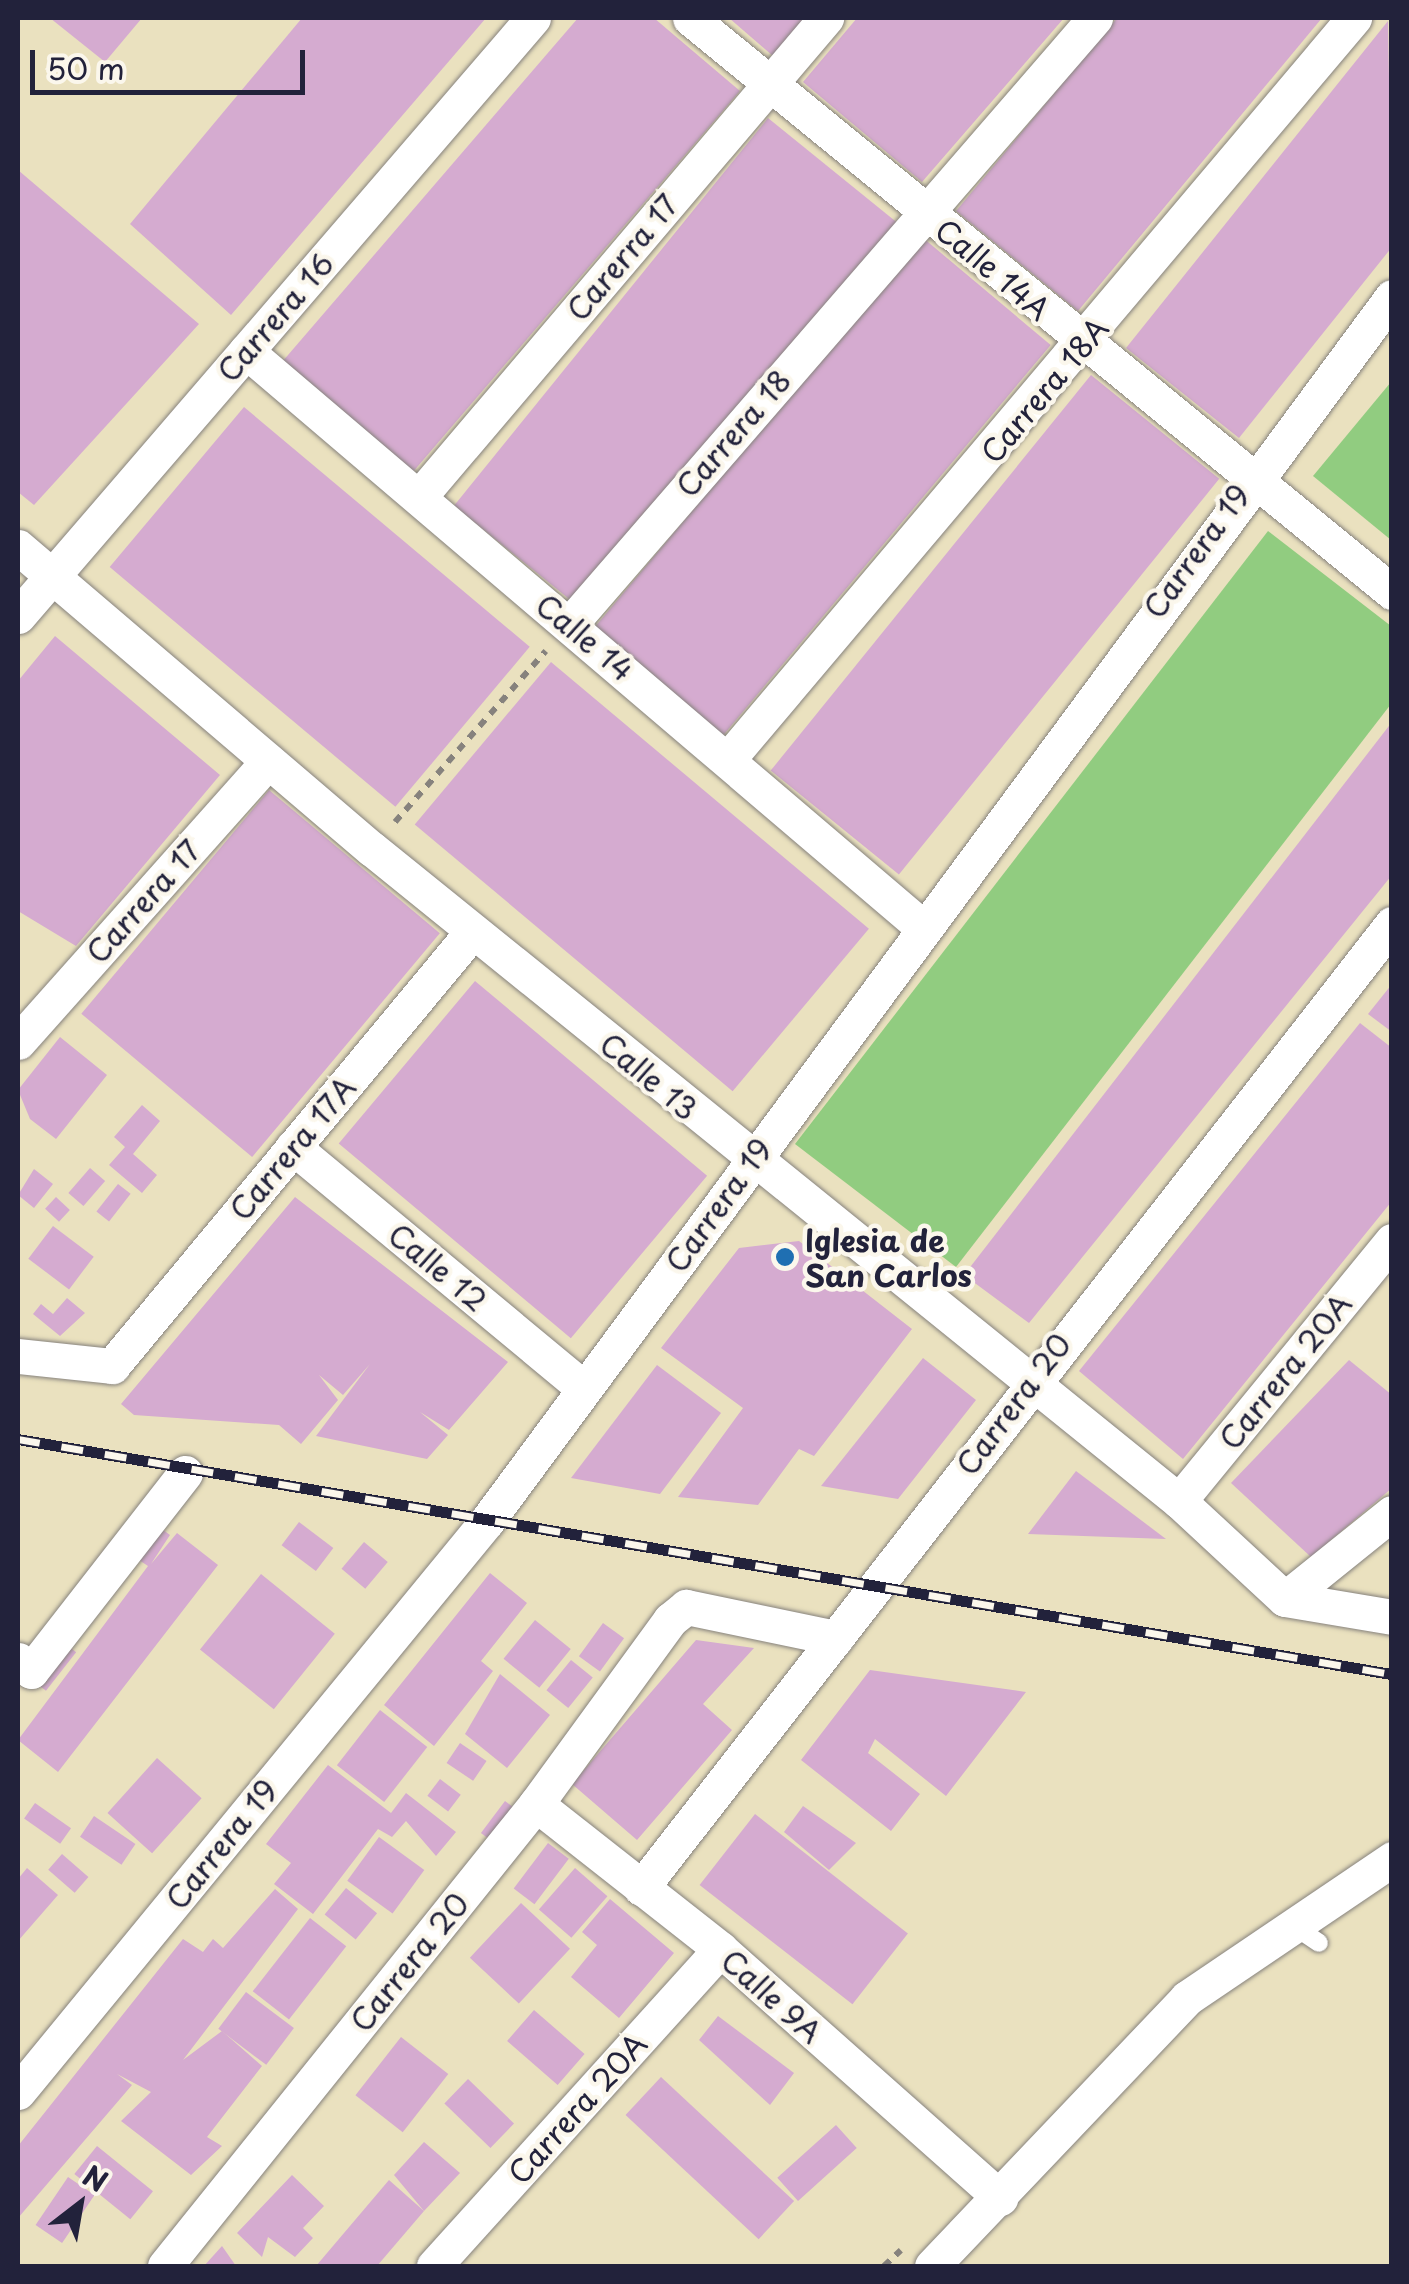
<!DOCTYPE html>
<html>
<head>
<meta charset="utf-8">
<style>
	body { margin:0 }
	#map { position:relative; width:1409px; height:2284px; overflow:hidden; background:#eae1bf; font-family:"Playpen Sans",sans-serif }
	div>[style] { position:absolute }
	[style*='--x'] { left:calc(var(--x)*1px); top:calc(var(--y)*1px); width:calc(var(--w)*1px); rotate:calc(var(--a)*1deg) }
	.green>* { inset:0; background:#91cc80 }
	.building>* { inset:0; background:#d5abd0; transform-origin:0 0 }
	.path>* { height:6px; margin-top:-3px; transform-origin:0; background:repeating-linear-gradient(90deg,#86827d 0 8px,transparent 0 16px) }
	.roads { filter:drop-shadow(0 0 2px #86827d) drop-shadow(0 0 2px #86827d) }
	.lane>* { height:18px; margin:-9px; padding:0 9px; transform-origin:9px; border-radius:9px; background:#fff }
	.street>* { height:35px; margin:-17.5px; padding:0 17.5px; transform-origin:17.5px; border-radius:17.5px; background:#fff }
	.rail>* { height:11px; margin-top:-5.5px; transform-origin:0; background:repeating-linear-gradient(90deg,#fbf7ec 0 22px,#22223b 0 44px); box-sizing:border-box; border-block:2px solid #22223b }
	.dots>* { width:28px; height:28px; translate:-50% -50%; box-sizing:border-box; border:5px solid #fbf7ec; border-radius:50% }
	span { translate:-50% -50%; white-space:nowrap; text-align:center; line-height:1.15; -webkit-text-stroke:9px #fbf7ec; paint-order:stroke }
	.street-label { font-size:30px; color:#22223b }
	.poi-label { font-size:30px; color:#22223b; font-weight:700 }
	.left { translate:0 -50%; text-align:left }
	.frame { position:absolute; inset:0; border:20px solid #22223b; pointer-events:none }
	.north { position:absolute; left:30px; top:2154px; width:100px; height:100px; -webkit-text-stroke:8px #fbf7ec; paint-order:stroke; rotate:31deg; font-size:28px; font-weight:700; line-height:40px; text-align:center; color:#22223b }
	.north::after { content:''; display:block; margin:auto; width:35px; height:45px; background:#22223b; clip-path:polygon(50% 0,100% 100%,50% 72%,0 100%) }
	.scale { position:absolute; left:30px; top:50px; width:275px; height:45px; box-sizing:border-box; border:5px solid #22223b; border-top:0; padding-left:12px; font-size:30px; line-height:35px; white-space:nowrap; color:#22223b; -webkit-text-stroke:8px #fbf7ec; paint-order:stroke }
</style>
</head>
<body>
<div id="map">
	<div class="green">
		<div style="clip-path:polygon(1391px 382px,1391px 540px,1313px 476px)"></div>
		<div style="clip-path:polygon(1268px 531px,1391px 626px,1391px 704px,956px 1267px,795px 1144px)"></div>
	</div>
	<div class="building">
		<div style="clip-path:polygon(50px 18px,142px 18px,105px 62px)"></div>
		<div style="clip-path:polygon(302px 18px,486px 18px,231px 315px,130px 224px)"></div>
		<div style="clip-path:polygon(578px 18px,654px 18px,740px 91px,412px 473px,282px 362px)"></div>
		<div style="clip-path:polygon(729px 18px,806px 18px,773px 56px)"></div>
		<div style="clip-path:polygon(857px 18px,1064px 18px,922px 182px,803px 82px)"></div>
		<div style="clip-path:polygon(1117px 18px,1322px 18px,1078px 311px,956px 211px)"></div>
		<div style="clip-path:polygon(1388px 21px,1392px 247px,1239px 438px,1126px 348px)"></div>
		<div style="left:768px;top:118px;width:166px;height:499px;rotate:39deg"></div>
		<div style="clip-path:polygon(18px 170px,199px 324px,34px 505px,18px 492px)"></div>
		<div style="left:922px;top:237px;width:168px;height:511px;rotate:40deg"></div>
		<div style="left:1091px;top:375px;width:165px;height:509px;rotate:39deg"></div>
		<div style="left:244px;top:407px;width:373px;height:209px;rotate:40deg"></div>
		<div style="clip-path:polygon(55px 636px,220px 775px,76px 946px,18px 911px,18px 681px)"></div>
		<div style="left:551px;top:662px;width:415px;height:212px;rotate:40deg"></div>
		<div style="clip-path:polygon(1392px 722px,1392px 875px,1029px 1323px,964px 1275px)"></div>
		<div style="left:269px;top:790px;width:223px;height:292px;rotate:40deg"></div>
		<div style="left:475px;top:981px;width:303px;height:212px;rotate:40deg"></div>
		<div style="clip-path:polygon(1392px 984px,1392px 1032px,1368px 1014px)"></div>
		<div style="clip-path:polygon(1360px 1023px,1392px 1048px,1392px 1201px,1183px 1459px,1079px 1371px)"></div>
		<div style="clip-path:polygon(60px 1037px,107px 1075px,56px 1139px,30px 1119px,18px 1090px)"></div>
		<div style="clip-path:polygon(142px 1105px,160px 1121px,133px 1154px,157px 1175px,142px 1193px,109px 1165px,125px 1147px,114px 1137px)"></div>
		<div style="left:90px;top:1168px;width:20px;height:33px;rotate:41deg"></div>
		<div style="clip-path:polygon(34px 1169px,53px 1184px,34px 1208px,18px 1195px)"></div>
		<div style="left:118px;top:1184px;width:16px;height:35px;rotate:38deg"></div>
		<div style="left:56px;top:1197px;width:19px;height:16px;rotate:43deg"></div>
		<div style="clip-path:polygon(295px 1197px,508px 1362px,449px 1430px,420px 1412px,448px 1435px,427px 1459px,316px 1436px,370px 1364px,343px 1395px,319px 1375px,338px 1400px,301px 1444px,279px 1425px,134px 1415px,121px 1404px)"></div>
		<div style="left:53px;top:1226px;width:51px;height:41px;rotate:37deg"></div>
		<div style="clip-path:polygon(799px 1241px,912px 1329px,814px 1456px,799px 1449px,758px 1505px,678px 1497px,743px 1408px,661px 1348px,739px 1248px)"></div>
		<div style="clip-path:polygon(67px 1298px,85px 1313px,60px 1336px,33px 1314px,41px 1304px,53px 1314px)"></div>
		<div style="clip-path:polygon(923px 1358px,976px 1400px,898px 1499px,821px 1486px)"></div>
		<div style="clip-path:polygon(1349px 1360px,1392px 1395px,1392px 1488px,1311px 1557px,1231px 1483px)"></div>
		<div style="clip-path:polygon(657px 1365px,721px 1413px,660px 1494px,571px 1478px)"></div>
		<div style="clip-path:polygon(1076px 1471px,1166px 1539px,1028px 1534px)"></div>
		<div style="left:299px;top:1522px;width:43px;height:29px;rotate:37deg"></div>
		<div style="clip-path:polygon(155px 1524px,170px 1535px,151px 1564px,177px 1533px,218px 1565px,58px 1772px,18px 1740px,148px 1566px,133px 1556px)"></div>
		<div style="left:364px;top:1542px;width:31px;height:35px;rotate:40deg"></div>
		<div style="clip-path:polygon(490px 1573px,527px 1603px,481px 1661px,493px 1671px,434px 1746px,384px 1705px)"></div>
		<div style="left:261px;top:1574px;width:95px;height:97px;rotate:39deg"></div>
		<div style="left:535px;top:1620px;width:46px;height:50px;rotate:39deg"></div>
		<div style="left:603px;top:1623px;width:26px;height:41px;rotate:36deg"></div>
		<div style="left:58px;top:1638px;width:23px;height:49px;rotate:38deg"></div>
		<div style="clip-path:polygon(696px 1640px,754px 1648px,703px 1704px,732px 1730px,637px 1840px,572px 1784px)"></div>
		<div style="left:571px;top:1660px;width:28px;height:39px;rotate:39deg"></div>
		<div style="clip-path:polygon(870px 1670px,1026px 1692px,946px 1796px,875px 1739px,868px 1753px,920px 1794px,891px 1831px,801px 1760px)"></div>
		<div style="clip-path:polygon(500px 1674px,550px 1715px,507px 1768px,465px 1734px)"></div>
		<div style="left:380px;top:1710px;width:60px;height:70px;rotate:38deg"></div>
		<div style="left:460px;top:1743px;width:32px;height:24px;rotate:34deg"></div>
		<div style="left:157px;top:1758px;width:60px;height:74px;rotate:42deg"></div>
		<div style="clip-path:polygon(328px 1765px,391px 1813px,406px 1793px,456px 1832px,436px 1856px,406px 1821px,392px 1837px,378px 1829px,313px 1914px,274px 1884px,291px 1863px,266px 1844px)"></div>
		<div style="left:440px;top:1779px;width:26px;height:21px;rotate:37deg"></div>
		<div style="left:505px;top:1801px;width:15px;height:40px;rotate:37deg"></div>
		<div style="left:35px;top:1803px;width:44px;height:19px;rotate:35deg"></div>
		<div style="clip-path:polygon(803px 1806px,856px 1843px,829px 1870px,784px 1832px)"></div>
		<div style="left:755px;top:1814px;width:194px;height:90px;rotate:38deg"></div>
		<div style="left:94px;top:1816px;width:50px;height:25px;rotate:34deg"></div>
		<div style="left:379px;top:1837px;width:56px;height:54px;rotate:36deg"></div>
		<div style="left:548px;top:1843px;width:26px;height:57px;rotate:37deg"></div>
		<div style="left:62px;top:1854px;width:35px;height:21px;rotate:41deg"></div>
		<div style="clip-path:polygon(27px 1868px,58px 1895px,18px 1941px,18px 1879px)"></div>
		<div style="left:575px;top:1868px;width:43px;height:55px;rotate:41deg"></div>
		<div style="left:346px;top:1888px;width:40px;height:34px;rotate:39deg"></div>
		<div style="clip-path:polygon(275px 1889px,298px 1909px,183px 2060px,222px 2031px,262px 2066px,207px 2137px,222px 2146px,191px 2175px,121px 2121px,151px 2092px,117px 2074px,132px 2085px,18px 2218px,18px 2146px,183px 1939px,203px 1952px,213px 1939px,223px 1948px)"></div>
		<div style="clip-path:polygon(610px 1899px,674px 1953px,619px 2018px,571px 1977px,597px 1945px,582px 1932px)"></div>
		<div style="left:521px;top:1903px;width:67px;height:75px;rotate:43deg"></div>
		<div style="left:310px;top:1918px;width:46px;height:93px;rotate:38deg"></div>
		<div style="left:246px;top:1992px;width:60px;height:46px;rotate:37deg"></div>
		<div style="left:534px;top:2010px;width:67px;height:41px;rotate:41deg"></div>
		<div style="clip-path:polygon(718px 2016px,794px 2073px,770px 2105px,699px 2040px)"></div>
		<div style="left:401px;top:2037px;width:60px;height:74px;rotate:38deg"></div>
		<div style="left:661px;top:2077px;width:182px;height:52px;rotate:43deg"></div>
		<div style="left:468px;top:2079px;width:64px;height:34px;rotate:44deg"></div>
		<div style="left:836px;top:2125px;width:31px;height:79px;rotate:48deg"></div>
		<div style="clip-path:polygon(424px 2142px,460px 2173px,424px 2211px,394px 2175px)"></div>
		<div style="left:97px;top:2146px;width:72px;height:36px;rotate:39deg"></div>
		<div style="clip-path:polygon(292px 2175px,324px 2206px,303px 2228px,313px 2238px,295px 2257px,268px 2237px,262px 2257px,237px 2233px)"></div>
		<div style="left:68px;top:2177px;width:32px;height:58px;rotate:34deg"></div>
		<div style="clip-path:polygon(389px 2180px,424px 2211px,377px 2266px,316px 2266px)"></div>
		<div style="clip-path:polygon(222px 2246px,236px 2266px,204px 2266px)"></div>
	</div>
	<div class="path">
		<div style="--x:395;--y:822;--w:228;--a:-48.6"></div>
		<div style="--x:884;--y:2266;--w:23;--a:-43"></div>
	</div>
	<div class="roads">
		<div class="lane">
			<div style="--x:1294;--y:1926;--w:30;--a:34"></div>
		</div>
		<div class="street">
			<div style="--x:690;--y:18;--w:907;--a:39.27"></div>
			<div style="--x:246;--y:351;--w:885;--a:40.42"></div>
			<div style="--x:419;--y:497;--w:629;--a:-49.65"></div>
			<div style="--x:18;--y:547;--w:465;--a:40.5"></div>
			<div style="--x:372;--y:849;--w:1037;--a:38.94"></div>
			<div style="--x:1179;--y:1501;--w:144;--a:42.8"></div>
			<div style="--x:18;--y:616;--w:789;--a:-49.26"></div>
			<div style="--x:570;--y:624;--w:802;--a:-49.1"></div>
			<div style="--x:729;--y:758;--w:969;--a:-49.82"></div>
			<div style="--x:18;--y:1042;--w:376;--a:-48.3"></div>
			<div style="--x:293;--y:1147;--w:377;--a:39.7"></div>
			<div style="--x:18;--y:1356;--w:95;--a:6.1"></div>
			<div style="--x:112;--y:1366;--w:565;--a:-50.31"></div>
			<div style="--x:1179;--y:1501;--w:336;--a:-50.7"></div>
			<div style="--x:1285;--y:1599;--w:137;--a:-38.8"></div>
			<div style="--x:1285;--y:1599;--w:109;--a:9.5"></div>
			<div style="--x:18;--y:1660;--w:17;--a:40"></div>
			<div style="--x:31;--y:1671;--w:251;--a:-52.1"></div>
			<div style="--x:536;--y:1804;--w:234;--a:38.2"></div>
			<div style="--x:720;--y:1949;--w:375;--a:41.6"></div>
			<div style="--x:641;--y:1888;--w:1222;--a:-52.08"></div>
			<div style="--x:18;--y:2092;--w:739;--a:-50.6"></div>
			<div style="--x:487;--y:1521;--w:1522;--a:-53.52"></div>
			<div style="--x:165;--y:2266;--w:593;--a:-51.23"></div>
			<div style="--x:536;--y:1804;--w:228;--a:-53.9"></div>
			<div style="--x:670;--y:1620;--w:21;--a:-39"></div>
			<div style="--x:686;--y:1607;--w:153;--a:11.7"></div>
			<div style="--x:434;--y:2266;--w:427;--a:-47.9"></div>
			<div style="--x:932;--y:2266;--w:370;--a:-46.4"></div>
			<div style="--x:1187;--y:1998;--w:248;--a:-34.1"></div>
		</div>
	</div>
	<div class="rail">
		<div style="--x:18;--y:1439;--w:1394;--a:9.71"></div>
	</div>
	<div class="dots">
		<div style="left:785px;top:1257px;background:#1f6fb2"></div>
	</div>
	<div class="street-label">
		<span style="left:622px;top:257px;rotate:-50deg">Carerra 17</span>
		<span style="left:993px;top:269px;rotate:40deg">Calle 14A</span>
		<span style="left:275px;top:317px;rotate:-49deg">Carrera 16</span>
		<span style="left:1044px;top:390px;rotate:-50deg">Carrera 18A</span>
		<span style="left:733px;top:433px;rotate:-49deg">Carrera 18</span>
		<span style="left:1196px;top:551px;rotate:-54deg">Carrera 19</span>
		<span style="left:585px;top:637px;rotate:40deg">Calle 14</span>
		<span style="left:143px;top:901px;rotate:-48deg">Carrera 17</span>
		<span style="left:649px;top:1076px;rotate:40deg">Calle 13</span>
		<span style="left:292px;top:1148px;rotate:-50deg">Carrera 17A</span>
		<span style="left:718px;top:1205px;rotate:-54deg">Carrera 19</span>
		<span style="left:438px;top:1267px;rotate:40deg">Calle 12</span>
		<span style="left:1285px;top:1371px;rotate:-51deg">Carrera 20A</span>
		<span style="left:1013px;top:1404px;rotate:-53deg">Carrera 20</span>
		<span style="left:221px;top:1844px;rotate:-51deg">Carrera 19</span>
		<span style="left:409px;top:1962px;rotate:-51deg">Carrera 20</span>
		<span style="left:772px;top:1996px;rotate:42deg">Calle 9A</span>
		<span style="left:577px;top:2108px;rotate:-48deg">Carrera 20A</span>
	</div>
	<div class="poi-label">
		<span class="left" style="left:805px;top:1257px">Iglesia de<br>San Carlos</span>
	</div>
	<div class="frame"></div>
	<div class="north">N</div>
	<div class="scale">50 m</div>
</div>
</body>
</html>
